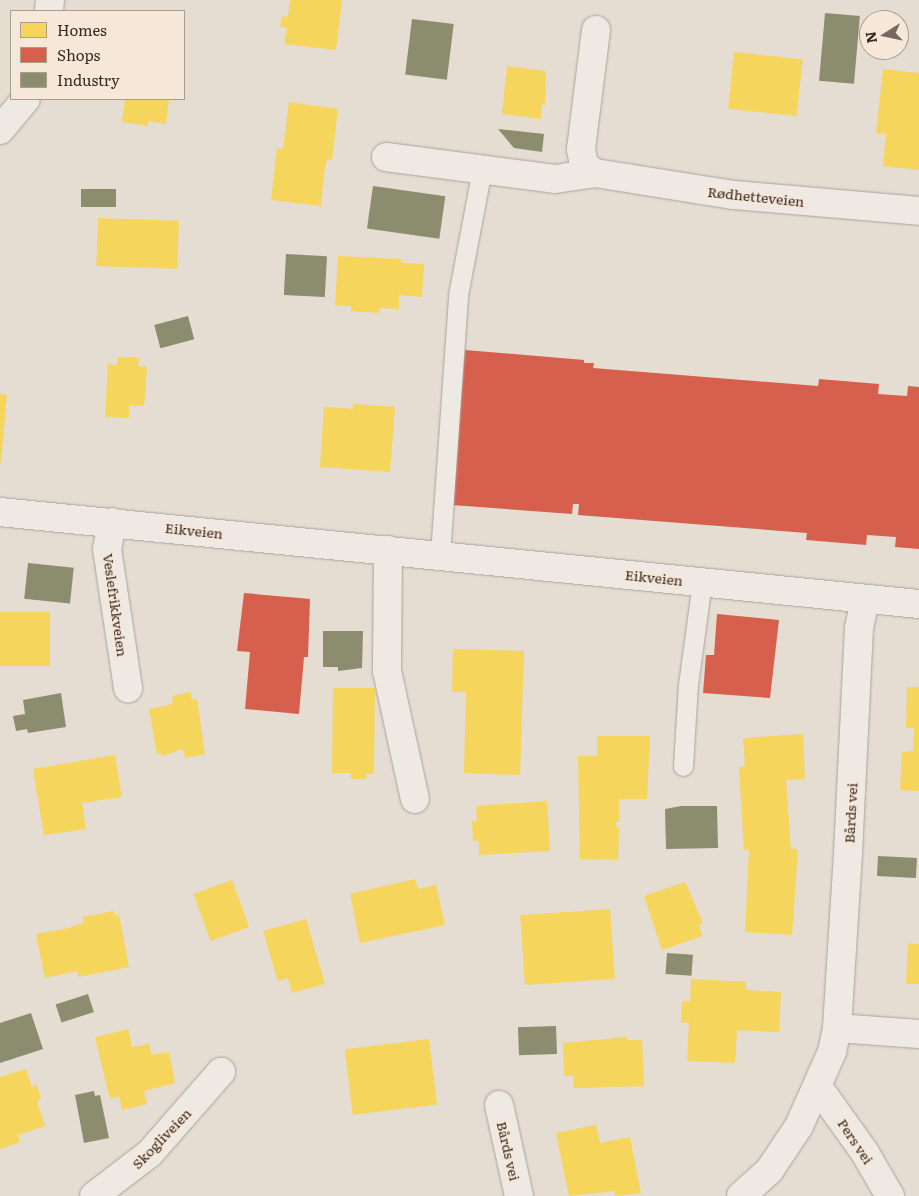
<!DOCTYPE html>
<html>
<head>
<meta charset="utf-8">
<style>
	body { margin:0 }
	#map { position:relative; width:919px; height:1196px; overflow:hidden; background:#e5dcd2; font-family:Literata,serif }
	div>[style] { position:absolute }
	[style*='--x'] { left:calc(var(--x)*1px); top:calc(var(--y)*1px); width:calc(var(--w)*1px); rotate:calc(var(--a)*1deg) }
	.homes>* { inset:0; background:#f6d55c; transform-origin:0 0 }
	.shops>* { inset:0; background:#d6604d }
	.industry>* { inset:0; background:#8c8c6e; transform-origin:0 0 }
	.roads { filter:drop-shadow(0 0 1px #aba29a) drop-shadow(0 0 1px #aba29a) }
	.service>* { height:19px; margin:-9.5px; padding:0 9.5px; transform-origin:9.5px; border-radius:9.5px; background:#eee9e3 }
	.minor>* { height:28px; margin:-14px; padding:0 14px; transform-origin:14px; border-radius:14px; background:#eee9e3 }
	.secondary>* { height:28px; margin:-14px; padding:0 14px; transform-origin:14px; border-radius:14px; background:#eee9e3 }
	span { translate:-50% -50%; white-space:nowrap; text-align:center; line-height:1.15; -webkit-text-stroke:5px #f5e8d9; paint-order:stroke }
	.street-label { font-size:14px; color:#3a2921 }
	.legend { position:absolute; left:10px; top:10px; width:175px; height:90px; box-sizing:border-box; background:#f5e8d9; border:1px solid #aa9c8f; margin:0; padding:6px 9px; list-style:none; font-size:15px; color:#3a2921 }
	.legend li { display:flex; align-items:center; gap:10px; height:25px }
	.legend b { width:25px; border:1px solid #aa9c8f }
	.north { position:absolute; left:859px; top:10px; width:50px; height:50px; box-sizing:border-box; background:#f5e8d9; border:1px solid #aa9c8f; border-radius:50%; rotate:260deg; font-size:14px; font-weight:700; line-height:20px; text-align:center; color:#3a2921 }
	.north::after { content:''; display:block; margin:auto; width:18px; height:22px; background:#76685f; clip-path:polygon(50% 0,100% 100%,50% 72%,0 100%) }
</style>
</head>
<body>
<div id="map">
	<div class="homes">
		<div style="clip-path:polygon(290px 0,342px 0,336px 50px,284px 44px,287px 28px,280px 27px,282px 16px,288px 17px)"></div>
		<div style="left:734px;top:52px;width:69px;height:57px;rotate:6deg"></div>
		<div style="clip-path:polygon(507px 66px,546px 71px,545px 105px,542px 105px,541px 119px,502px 114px)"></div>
		<div style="clip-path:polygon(883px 69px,919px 73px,919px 170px,883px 166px,886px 134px,876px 133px)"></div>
		<div style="clip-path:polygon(125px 99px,169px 99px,166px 124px,148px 121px,148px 126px,122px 122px)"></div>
		<div style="clip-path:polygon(289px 102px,338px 109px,332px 160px,327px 160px,324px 173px,321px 206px,271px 200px,277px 148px,283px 149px)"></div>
		<div style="left:98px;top:218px;width:81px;height:48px;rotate:2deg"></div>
		<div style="clip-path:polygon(338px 256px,401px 259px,401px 263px,424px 264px,422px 297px,399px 295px,399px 309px,380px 308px,380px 313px,351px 311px,351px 306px,335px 305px)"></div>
		<div style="clip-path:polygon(118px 357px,139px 358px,138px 366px,147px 367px,144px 406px,129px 405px,129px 418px,105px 417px,108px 364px,117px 365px)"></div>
		<div style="clip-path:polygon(0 394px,7px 395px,1px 462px,0 462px)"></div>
		<div style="clip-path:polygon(353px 404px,395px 407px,390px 472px,320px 467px,324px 407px,353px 409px)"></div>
		<div style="left:0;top:612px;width:50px;height:54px"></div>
		<div style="clip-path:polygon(453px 649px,524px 651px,520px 775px,464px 773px,466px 692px,452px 692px)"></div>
		<div style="clip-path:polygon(907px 687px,919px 687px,919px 791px,900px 790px,902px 752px,913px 751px,914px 728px,906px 728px)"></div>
		<div style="clip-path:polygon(333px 688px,375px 688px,374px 774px,366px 774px,366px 779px,351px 779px,351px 773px,332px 773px)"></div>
		<div style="clip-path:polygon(191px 692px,192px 700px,197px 699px,205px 754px,185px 758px,183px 749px,162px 756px,161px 753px,157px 754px,149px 709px,173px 704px,172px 696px)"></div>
		<div style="clip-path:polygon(803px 734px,805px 779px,786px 780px,791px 849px,798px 849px,792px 935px,745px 932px,749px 850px,744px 850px,739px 767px,745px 766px,743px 738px)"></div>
		<div style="clip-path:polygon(597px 736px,650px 736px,647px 799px,619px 799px,619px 822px,616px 822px,616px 827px,619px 827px,618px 860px,580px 859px,578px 756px,597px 756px)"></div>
		<div style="clip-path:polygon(115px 755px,122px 797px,82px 803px,86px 829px,44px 835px,33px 769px)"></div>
		<div style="clip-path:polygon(547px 801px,550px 851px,479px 855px,479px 841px,473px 841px,472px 821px,477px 821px,476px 806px)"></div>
		<div style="clip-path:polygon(415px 879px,418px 889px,436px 885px,445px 925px,360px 943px,350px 894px)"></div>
		<div style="left:232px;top:880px;width:50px;height:41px;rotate:70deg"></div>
		<div style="clip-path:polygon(685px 882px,703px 923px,699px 925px,702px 936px,662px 950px,644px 896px)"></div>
		<div style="left:610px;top:909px;width:70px;height:90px;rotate:86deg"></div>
		<div style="clip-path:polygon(114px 911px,115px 916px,119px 915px,129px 967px,78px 977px,77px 971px,45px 978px,36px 934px,68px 928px,84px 923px,83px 917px)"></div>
		<div style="clip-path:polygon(306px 919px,325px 984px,292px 993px,288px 978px,278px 981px,263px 931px)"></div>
		<div style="clip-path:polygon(908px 943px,919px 944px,919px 984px,906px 984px)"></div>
		<div style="clip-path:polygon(691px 979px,746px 982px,746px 990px,781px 992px,779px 1032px,737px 1030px,735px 1063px,687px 1061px,689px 1023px,681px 1022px,682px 1001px,690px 1002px)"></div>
		<div style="clip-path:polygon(128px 1029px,132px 1047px,149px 1044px,152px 1055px,169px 1052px,175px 1083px,144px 1091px,147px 1104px,122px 1110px,119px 1096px,110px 1099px,95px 1037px)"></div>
		<div style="clip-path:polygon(627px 1037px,627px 1040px,642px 1040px,644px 1086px,574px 1088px,573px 1076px,564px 1076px,563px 1043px)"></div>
		<div style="left:429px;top:1039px;width:66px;height:85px;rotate:83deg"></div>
		<div style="clip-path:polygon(26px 1069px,32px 1087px,37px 1085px,41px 1099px,37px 1101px,45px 1126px,18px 1135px,20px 1142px,0 1149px,0 1077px)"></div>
		<div style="clip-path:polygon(596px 1125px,600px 1143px,630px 1137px,641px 1193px,616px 1196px,614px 1191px,569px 1196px,556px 1133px)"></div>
	</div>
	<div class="shops">
		<div style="clip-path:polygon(465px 350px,584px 360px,584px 363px,594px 363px,593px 368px,818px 386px,819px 379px,879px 384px,878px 394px,907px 396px,908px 386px,919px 387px,919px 549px,895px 547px,896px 537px,867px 535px,866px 545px,806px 540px,807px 533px,578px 515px,579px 504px,573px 504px,572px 514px,452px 505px)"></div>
		<div style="clip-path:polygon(244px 593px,310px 599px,308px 657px,304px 657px,299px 714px,245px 709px,250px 652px,237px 651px)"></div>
		<div style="clip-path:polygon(717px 614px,779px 620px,770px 698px,703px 693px,706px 655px,714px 655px)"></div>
	</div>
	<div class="industry">
		<div style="left:825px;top:13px;width:35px;height:68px;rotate:5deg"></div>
		<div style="left:412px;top:19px;width:42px;height:56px;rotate:7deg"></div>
		<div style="clip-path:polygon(498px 129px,544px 134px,542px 152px,514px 148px)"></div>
		<div style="left:373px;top:186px;width:73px;height:43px;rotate:8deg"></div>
		<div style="left:81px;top:189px;width:35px;height:18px"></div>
		<div style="left:286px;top:254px;width:41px;height:41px;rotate:3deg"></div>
		<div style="left:188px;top:316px;width:24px;height:35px;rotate:75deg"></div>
		<div style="left:28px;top:563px;width:46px;height:36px;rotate:6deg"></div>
		<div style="clip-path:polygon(323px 631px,363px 631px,362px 668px,338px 671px,338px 667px,323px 667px)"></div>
		<div style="clip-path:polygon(61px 693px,66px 727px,28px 733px,27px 729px,16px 731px,13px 716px,25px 714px,23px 700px)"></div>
		<div style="clip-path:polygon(681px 806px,717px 806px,718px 848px,666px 849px,665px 809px)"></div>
		<div style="left:878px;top:856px;width:39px;height:20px;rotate:3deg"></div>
		<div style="left:667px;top:953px;width:26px;height:21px;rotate:4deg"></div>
		<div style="left:88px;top:994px;width:19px;height:34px;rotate:72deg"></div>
		<div style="clip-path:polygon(31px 1013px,43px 1049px,0 1063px,0 1023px)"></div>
		<div style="left:556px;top:1026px;width:28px;height:38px;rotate:88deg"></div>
		<div style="clip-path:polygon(94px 1091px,95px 1096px,100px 1095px,109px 1138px,84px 1143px,75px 1095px)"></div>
	</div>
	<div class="roads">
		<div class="service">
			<div style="--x:440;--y:555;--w:261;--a:-86"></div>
			<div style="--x:458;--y:295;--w:128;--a:-79.2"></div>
			<div style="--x:683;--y:766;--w:81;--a:-86.5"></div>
			<div style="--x:688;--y:685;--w:104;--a:-82.3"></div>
		</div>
		<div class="minor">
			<div style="--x:49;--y:11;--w:11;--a:-85"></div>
			<div style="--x:0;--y:130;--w:40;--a:-50"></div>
			<div style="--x:386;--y:157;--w:170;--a:7.4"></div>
			<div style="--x:555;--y:179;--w:40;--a:-8.5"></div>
			<div style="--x:595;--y:173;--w:141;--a:9"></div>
			<div style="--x:734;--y:195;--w:186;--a:4.9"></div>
			<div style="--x:595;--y:173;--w:14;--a:-144"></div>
			<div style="--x:584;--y:165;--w:16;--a:-101"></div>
			<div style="--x:581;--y:149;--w:120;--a:-82.8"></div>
			<div style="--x:112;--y:522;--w:27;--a:100"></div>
			<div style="--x:107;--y:549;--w:141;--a:81.4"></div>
			<div style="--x:388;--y:550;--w:121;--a:90.5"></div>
			<div style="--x:387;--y:671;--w:131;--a:77.7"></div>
			<div style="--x:837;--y:1028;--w:82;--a:4.2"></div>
			<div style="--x:818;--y:1087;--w:81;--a:54.5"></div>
			<div style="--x:865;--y:1153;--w:50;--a:59.8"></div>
			<div style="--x:499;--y:1105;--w:93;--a:77.6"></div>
			<div style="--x:94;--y:1196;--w:71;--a:-37.5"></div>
			<div style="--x:150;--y:1153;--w:108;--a:-48.8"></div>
			<div style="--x:741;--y:1196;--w:38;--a:-42"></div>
			<div style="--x:769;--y:1171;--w:54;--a:-56.3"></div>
			<div style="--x:799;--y:1126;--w:81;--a:-66"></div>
			<div style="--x:832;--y:1052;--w:25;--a:-78"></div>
			<div style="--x:837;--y:1028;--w:175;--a:-86.4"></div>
			<div style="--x:848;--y:853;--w:225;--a:-87.2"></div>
			<div style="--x:859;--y:628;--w:30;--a:-78"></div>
		</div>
		<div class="secondary">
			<div style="--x:0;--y:512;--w:924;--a:5.72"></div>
		</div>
	</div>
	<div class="street-label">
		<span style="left:756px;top:196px;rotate:6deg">Rødhetteveien</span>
		<span style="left:194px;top:530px;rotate:6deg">Eikveien</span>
		<span style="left:654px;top:577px;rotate:6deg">Eikveien</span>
		<span style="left:116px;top:605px;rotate:82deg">Veslefrikkveien</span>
		<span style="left:850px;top:813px;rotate:-87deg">Bårds vei</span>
		<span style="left:161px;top:1138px;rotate:-46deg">Skogliveien</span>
		<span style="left:856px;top:1141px;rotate:56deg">Pers vei</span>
		<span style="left:509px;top:1151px;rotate:77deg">Bårds vei</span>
	</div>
	<ul class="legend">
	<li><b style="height:14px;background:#f6d55c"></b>Homes</li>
	<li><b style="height:14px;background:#d6604d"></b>Shops</li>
	<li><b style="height:14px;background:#8c8c6e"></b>Industry</li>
	</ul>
	<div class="north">N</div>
</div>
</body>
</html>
